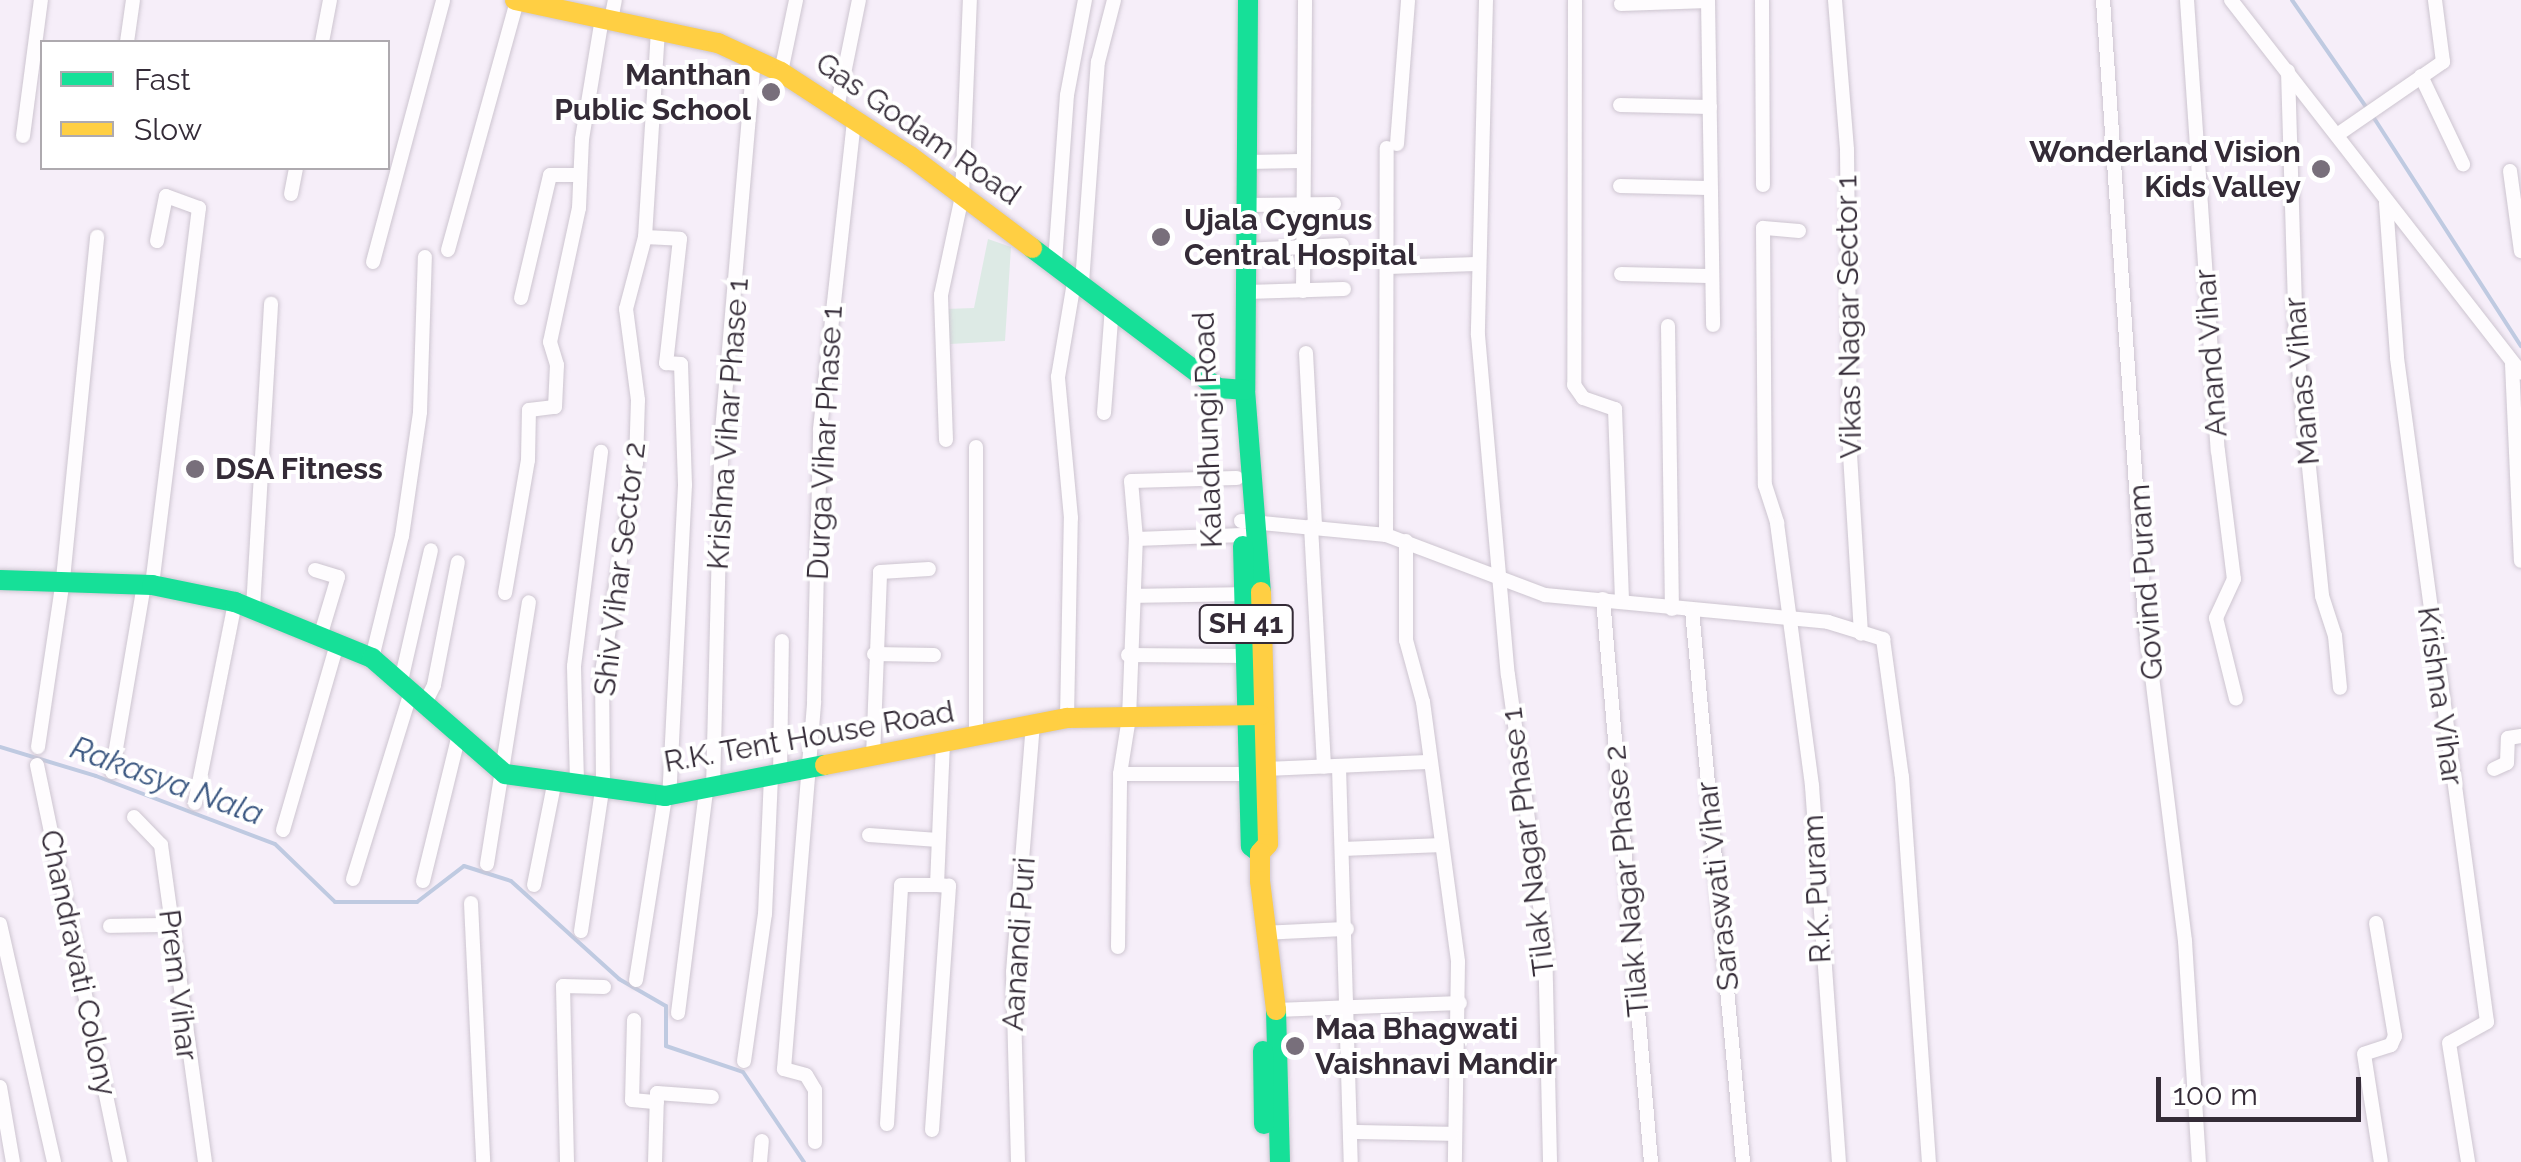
<!DOCTYPE html>
<html>
<head>
<meta charset="utf-8">
<style>
	body { margin:0 }
	#map { position:relative; width:2521px; height:1162px; overflow:hidden; background:#f6eef9; font-family:Raleway,sans-serif }
	div>[style] { position:absolute }
	[style*='--x'] { left:calc(var(--x)*1px); top:calc(var(--y)*1px); width:calc(var(--w)*1px); rotate:calc(var(--a)*1deg) }
	.green>* { inset:0; background:#ddeae5 }
	.stream>* { height:4px; margin:-2px; padding:0 2px; transform-origin:2px; border-radius:2px; background:#bfcae1 }
	.roads { filter:drop-shadow(0 0 2px #cdc5d0) drop-shadow(0 0 2px #cdc5d0) }
	.street>* { height:14px; margin:-7px; padding:0 7px; transform-origin:7px; border-radius:7px; background:#fefcfe }
	.fast>* { height:20px; margin:-10px; padding:0 10px; transform-origin:10px; border-radius:10px; background:#16e098 }
	.slow>* { height:20px; margin:-10px; padding:0 10px; transform-origin:10px; border-radius:10px; background:#ffcf43 }
	.dots>* { width:28px; height:28px; translate:-50% -50%; box-sizing:border-box; border:5px solid #fff; border-radius:50% }
	span { translate:-50% -50%; white-space:nowrap; text-align:center; line-height:1.15; -webkit-text-stroke:8px #fff; paint-order:stroke }
	.shield-label span { padding:2px 8px; background:#fff; border:2px solid; border-radius:8px; -webkit-text-stroke-width:0 }
	.shield-label { font-size:28px; color:#342b37; font-weight:700 }
	.poi-label { font-size:30px; color:#342b37; font-weight:700 }
	.right { translate:-100% -50%; text-align:right }
	.left { translate:0 -50%; text-align:left }
	.street-label { font-size:30px; color:#342b37 }
	.water-label { font-size:32px; color:#3b5781; font-style:italic }
	.legend { position:absolute; left:40px; top:40px; width:350px; height:130px; box-sizing:border-box; background:#fff; border:2px solid #aeaaaf; margin:0; padding:12px 18px; list-style:none; font-size:30px; color:#342b37 }
	.legend li { display:flex; align-items:center; gap:20px; height:50px }
	.legend b { width:50px; border:2px solid #aeaaaf }
	.scale { position:absolute; left:2156px; top:1077px; width:205px; height:45px; box-sizing:border-box; border:5px solid #342b37; border-top:0; padding-left:12px; font-size:30px; line-height:35px; white-space:nowrap; color:#342b37; -webkit-text-stroke:8px #fff; paint-order:stroke }
</style>
</head>
<body>
<div id="map">
	<div class="green">
		<div style="clip-path:polygon(988px 239px,1011px 247px,1005px 341px,950px 344px,945px 309px,974px 308px)"></div>
	</div>
	<div class="stream">
		<div style="--x:2292;--y:0;--w:130;--a:55.3"></div>
		<div style="--x:2372;--y:115;--w:275;--a:57.2"></div>
		<div style="--x:0;--y:747;--w:100;--a:16.8"></div>
		<div style="--x:96;--y:776;--w:191;--a:20.8"></div>
		<div style="--x:275;--y:844;--w:83;--a:44"></div>
		<div style="--x:335;--y:902;--w:82;--a:0"></div>
		<div style="--x:417;--y:902;--w:59;--a:-37.5"></div>
		<div style="--x:464;--y:866;--w:49;--a:17.7"></div>
		<div style="--x:511;--y:881;--w:146;--a:42.2"></div>
		<div style="--x:619;--y:979;--w:54;--a:29.9"></div>
		<div style="--x:666;--y:1006;--w:40;--a:90"></div>
		<div style="--x:666;--y:1046;--w:81;--a:18.7"></div>
		<div style="--x:743;--y:1072;--w:109;--a:55.9"></div>
	</div>
	<div class="roads">
		<div class="street">
			<div style="--x:1486;--y:0;--w:335;--a:91.4"></div>
			<div style="--x:1478;--y:335;--w:341;--a:85"></div>
			<div style="--x:1508;--y:675;--w:269;--a:82.1"></div>
			<div style="--x:1545;--y:941;--w:221;--a:88.7"></div>
			<div style="--x:1575;--y:0;--w:385;--a:90.1"></div>
			<div style="--x:1574;--y:385;--w:16;--a:55"></div>
			<div style="--x:1583;--y:398;--w:34;--a:19"></div>
			<div style="--x:1615;--y:409;--w:193;--a:87.9"></div>
			<div style="--x:1708;--y:0;--w:325;--a:89.1"></div>
			<div style="--x:1762;--y:0;--w:185;--a:89.7"></div>
			<div style="--x:1835;--y:0;--w:150;--a:85.4"></div>
			<div style="--x:1847;--y:150;--w:304;--a:89.4"></div>
			<div style="--x:1850;--y:454;--w:180;--a:86.5"></div>
			<div style="--x:2103;--y:0;--w:621;--a:86.12"></div>
			<div style="--x:2145;--y:620;--w:323;--a:82.9"></div>
			<div style="--x:2185;--y:941;--w:221;--a:86.4"></div>
			<div style="--x:2187;--y:0;--w:452;--a:86.1"></div>
			<div style="--x:2218;--y:451;--w:129;--a:82.9"></div>
			<div style="--x:2234;--y:579;--w:43;--a:114.8"></div>
			<div style="--x:2216;--y:618;--w:83;--a:76.1"></div>
			<div style="--x:2231;--y:0;--w:472;--a:52.1"></div>
			<div style="--x:1621;--y:4;--w:87;--a:-2"></div>
			<div style="--x:611;--y:20;--w:20;--a:-79"></div>
			<div style="--x:127;--y:42;--w:42;--a:-81.9"></div>
			<div style="--x:322;--y:42;--w:43;--a:-79.2"></div>
			<div style="--x:2288;--y:71;--w:268;--a:88.3"></div>
			<div style="--x:2296;--y:339;--w:258;--a:84.2"></div>
			<div style="--x:2322;--y:596;--w:42;--a:72"></div>
			<div style="--x:2335;--y:636;--w:52;--a:84.5"></div>
			<div style="--x:781;--y:72;--w:74;--a:-78.2"></div>
			<div style="--x:2421;--y:76;--w:98;--a:64.5"></div>
			<div style="--x:1620;--y:105;--w:90;--a:1.3"></div>
			<div style="--x:837;--y:108;--w:110;--a:-78.5"></div>
			<div style="--x:2337;--y:135;--w:129;--a:-34.6"></div>
			<div style="--x:2443;--y:62;--w:63;--a:-97.4"></div>
			<div style="--x:23;--y:136;--w:137;--a:-82.5"></div>
			<div style="--x:1397;--y:144;--w:144;--a:-85.6"></div>
			<div style="--x:1247;--y:162;--w:54;--a:-1.1"></div>
			<div style="--x:2510;--y:171;--w:81;--a:82.2"></div>
			<div style="--x:1620;--y:186;--w:88;--a:1.3"></div>
			<div style="--x:291;--y:194;--w:26;--a:-79"></div>
			<div style="--x:2386;--y:203;--w:155;--a:85.9"></div>
			<div style="--x:2397;--y:358;--w:670;--a:82.28"></div>
			<div style="--x:2487;--y:1022;--w:43;--a:151.1"></div>
			<div style="--x:2449;--y:1043;--w:121;--a:80.9"></div>
			<div style="--x:1246;--y:205;--w:88;--a:-0.7"></div>
			<div style="--x:1799;--y:231;--w:36;--a:-175"></div>
			<div style="--x:1763;--y:228;--w:257;--a:89.6"></div>
			<div style="--x:1765;--y:485;--w:40;--a:72"></div>
			<div style="--x:1777;--y:523;--w:265;--a:82.4"></div>
			<div style="--x:1812;--y:786;--w:377;--a:85.9"></div>
			<div style="--x:645;--y:237;--w:35;--a:3"></div>
			<div style="--x:680;--y:239;--w:125;--a:96.4"></div>
			<div style="--x:666;--y:363;--w:15;--a:4"></div>
			<div style="--x:681;--y:364;--w:121;--a:88.1"></div>
			<div style="--x:685;--y:485;--w:311;--a:92.9"></div>
			<div style="--x:448;--y:250;--w:258;--a:-74.5"></div>
			<div style="--x:1246;--y:250;--w:96;--a:-3"></div>
			<div style="--x:373;--y:262;--w:271;--a:-75"></div>
			<div style="--x:1055;--y:262;--w:167;--a:-85.9"></div>
			<div style="--x:1067;--y:95;--w:97;--a:-79.3"></div>
			<div style="--x:1388;--y:267;--w:88;--a:-2"></div>
			<div style="--x:1621;--y:274;--w:87;--a:1.3"></div>
			<div style="--x:1082;--y:283;--w:222;--a:-85.9"></div>
			<div style="--x:1098;--y:62;--w:64;--a:-75.5"></div>
			<div style="--x:1303;--y:291;--w:291;--a:-89.6"></div>
			<div style="--x:1246;--y:292;--w:98;--a:-1.8"></div>
			<div style="--x:521;--y:298;--w:126;--a:-76.7"></div>
			<div style="--x:550;--y:175;--w:30;--a:0"></div>
			<div style="--x:1668;--y:326;--w:283;--a:89.2"></div>
			<div style="--x:1306;--y:353;--w:174;--a:87"></div>
			<div style="--x:2512;--y:364;--w:197;--a:87.4"></div>
			<div style="--x:1104;--y:413;--w:107;--a:-85.7"></div>
			<div style="--x:946;--y:440;--w:145;--a:-92"></div>
			<div style="--x:941;--y:295;--w:101;--a:-78"></div>
			<div style="--x:962;--y:196;--w:196;--a:-87.7"></div>
			<div style="--x:1241;--y:521;--w:146;--a:5.5"></div>
			<div style="--x:1386;--y:535;--w:170;--a:20.7"></div>
			<div style="--x:1545;--y:595;--w:284;--a:5.4"></div>
			<div style="--x:1828;--y:622;--w:58;--a:17.2"></div>
			<div style="--x:1883;--y:639;--w:139;--a:82.2"></div>
			<div style="--x:1902;--y:777;--w:386;--a:86"></div>
			<div style="--x:1311;--y:526;--w:241;--a:86.9"></div>
			<div style="--x:1386;--y:535;--w:387;--a:-89.9"></div>
			<div style="--x:1136;--y:539;--w:107;--a:-2.1"></div>
			<div style="--x:1406;--y:541;--w:99;--a:90"></div>
			<div style="--x:1406;--y:640;--w:64;--a:74.7"></div>
			<div style="--x:1423;--y:702;--w:262;--a:82.3"></div>
			<div style="--x:1458;--y:962;--w:200;--a:90.9"></div>
			<div style="--x:315;--y:570;--w:24;--a:17"></div>
			<div style="--x:338;--y:577;--w:63;--a:106.7"></div>
			<div style="--x:152;--y:585;--w:380;--a:-82.9"></div>
			<div style="--x:199;--y:208;--w:35;--a:-160"></div>
			<div style="--x:166;--y:196;--w:46;--a:101.3"></div>
			<div style="--x:505;--y:593;--w:135;--a:-80.2"></div>
			<div style="--x:528;--y:460;--w:50;--a:-88.9"></div>
			<div style="--x:529;--y:410;--w:26;--a:-7"></div>
			<div style="--x:555;--y:407;--w:42;--a:-87.3"></div>
			<div style="--x:557;--y:365;--w:24;--a:-107"></div>
			<div style="--x:550;--y:342;--w:137;--a:-77.8"></div>
			<div style="--x:579;--y:208;--w:69;--a:-87.5"></div>
			<div style="--x:582;--y:139;--w:123;--a:-80.6"></div>
			<div style="--x:1134;--y:596;--w:111;--a:-1"></div>
			<div style="--x:1603;--y:599;--w:565;--a:85.13"></div>
			<div style="--x:253;--y:608;--w:305;--a:-86.6"></div>
			<div style="--x:1692;--y:610;--w:554;--a:84.72"></div>
			<div style="--x:874;--y:654;--w:60;--a:1"></div>
			<div style="--x:1128;--y:655;--w:119;--a:0.5"></div>
			<div style="--x:372;--y:658;--w:126;--a:-76.2"></div>
			<div style="--x:402;--y:536;--w:125;--a:-81.7"></div>
			<div style="--x:420;--y:412;--w:155;--a:-88.2"></div>
			<div style="--x:401;--y:681;--w:134;--a:-77.1"></div>
			<div style="--x:424;--y:705;--w:22;--a:-63"></div>
			<div style="--x:434;--y:685;--w:125;--a:-79"></div>
			<div style="--x:1067;--y:718;--w:200;--a:-88.9"></div>
			<div style="--x:1071;--y:518;--w:142;--a:-95.3"></div>
			<div style="--x:1058;--y:377;--w:101;--a:-80.4"></div>
			<div style="--x:976;--y:737;--w:290;--a:-90"></div>
			<div style="--x:38;--y:747;--w:170;--a:-81.5"></div>
			<div style="--x:63;--y:579;--w:344;--a:-84.3"></div>
			<div style="--x:873;--y:757;--w:185;--a:-87.8"></div>
			<div style="--x:880;--y:572;--w:49;--a:-3.5"></div>
			<div style="--x:37;--y:765;--w:406;--a:78.2"></div>
			<div style="--x:1339;--y:767;--w:395;--a:88.3"></div>
			<div style="--x:1266;--y:769;--w:161;--a:-2.5"></div>
			<div style="--x:2494;--y:769;--w:14;--a:-25"></div>
			<div style="--x:2507;--y:763;--w:25;--a:-88"></div>
			<div style="--x:2508;--y:738;--w:13;--a:-9"></div>
			<div style="--x:112;--y:772;--w:190;--a:-80.3"></div>
			<div style="--x:1120;--y:774;--w:130;--a:0"></div>
			<div style="--x:780;--y:776;--w:135;--a:-89.2"></div>
			<div style="--x:577;--y:782;--w:116;--a:-91.5"></div>
			<div style="--x:574;--y:666;--w:216;--a:-82.8"></div>
			<div style="--x:713;--y:789;--w:358;--a:-88.6"></div>
			<div style="--x:722;--y:431;--w:372;--a:-85.1"></div>
			<div style="--x:195;--y:803;--w:205;--a:-78.7"></div>
			<div style="--x:134;--y:817;--w:39;--a:46"></div>
			<div style="--x:161;--y:845;--w:320;--a:82.1"></div>
			<div style="--x:283;--y:830;--w:194;--a:-73.8"></div>
			<div style="--x:869;--y:835;--w:69;--a:4.1"></div>
			<div style="--x:1343;--y:849;--w:99;--a:-2.3"></div>
			<div style="--x:487;--y:864;--w:265;--a:-80.9"></div>
			<div style="--x:353;--y:879;--w:196;--a:-72.8"></div>
			<div style="--x:423;--y:881;--w:146;--a:-76.2"></div>
			<div style="--x:534;--y:885;--w:107;--a:-78.7"></div>
			<div style="--x:471;--y:903;--w:259;--a:87.3"></div>
			<div style="--x:2376;--y:923;--w:115;--a:80.5"></div>
			<div style="--x:2395;--y:1036;--w:10;--a:114"></div>
			<div style="--x:2391;--y:1045;--w:28;--a:162"></div>
			<div style="--x:2364;--y:1054;--w:109;--a:81.1"></div>
			<div style="--x:0;--y:924;--w:244;--a:77.2"></div>
			<div style="--x:110;--y:926;--w:60;--a:-1"></div>
			<div style="--x:581;--y:931;--w:149;--a:-81.5"></div>
			<div style="--x:603;--y:784;--w:112;--a:-90.5"></div>
			<div style="--x:602;--y:672;--w:212;--a:-80.8"></div>
			<div style="--x:636;--y:463;--w:63;--a:-88.2"></div>
			<div style="--x:638;--y:400;--w:92;--a:-97.5"></div>
			<div style="--x:626;--y:309;--w:74;--a:-75.2"></div>
			<div style="--x:645;--y:237;--w:208;--a:-86.4"></div>
			<div style="--x:1264;--y:933;--w:83;--a:-2.8"></div>
			<div style="--x:1118;--y:947;--w:173;--a:-89.3"></div>
			<div style="--x:1120;--y:774;--w:57;--a:-80.9"></div>
			<div style="--x:1129;--y:718;--w:179;--a:-87.8"></div>
			<div style="--x:1136;--y:539;--w:58;--a:-94.9"></div>
			<div style="--x:1131;--y:481;--w:106;--a:-1.6"></div>
			<div style="--x:636;--y:980;--w:186;--a:-81"></div>
			<div style="--x:1276;--y:1010;--w:184;--a:-2.2"></div>
			<div style="--x:678;--y:1013;--w:225;--a:-82.8"></div>
			<div style="--x:634;--y:1020;--w:80;--a:91.4"></div>
			<div style="--x:632;--y:1100;--w:25;--a:5"></div>
			<div style="--x:744;--y:1061;--w:148;--a:-81.9"></div>
			<div style="--x:765;--y:914;--w:135;--a:-87.5"></div>
			<div style="--x:0;--y:1087;--w:76;--a:80.2"></div>
			<div style="--x:887;--y:1124;--w:239;--a:-86.6"></div>
			<div style="--x:901;--y:885;--w:36;--a:0"></div>
			<div style="--x:932;--y:1130;--w:245;--a:-86"></div>
			<div style="--x:949;--y:886;--w:12;--a:-175"></div>
			<div style="--x:937;--y:885;--w:141;--a:-87.6"></div>
			<div style="--x:1352;--y:1132;--w:100;--a:1.1"></div>
			<div style="--x:815;--y:1142;--w:52;--a:-90"></div>
			<div style="--x:815;--y:1090;--w:17;--a:-121"></div>
			<div style="--x:806;--y:1075;--w:23;--a:-165"></div>
			<div style="--x:784;--y:1069;--w:369;--a:-85.3"></div>
			<div style="--x:814;--y:701;--w:272;--a:-88.7"></div>
			<div style="--x:820;--y:429;--w:312;--a:-83.7"></div>
			<div style="--x:567;--y:1162;--w:176;--a:-91.3"></div>
			<div style="--x:563;--y:986;--w:41;--a:1.4"></div>
			<div style="--x:655;--y:1162;--w:69;--a:-88.3"></div>
			<div style="--x:657;--y:1093;--w:55;--a:4.2"></div>
			<div style="--x:760;--y:1162;--w:21;--a:-85"></div>
			<div style="--x:1018;--y:1162;--w:190;--a:-91.5"></div>
			<div style="--x:1013;--y:972;--w:248;--a:-85.4"></div>
		</div>
		<div class="fast">
			<div style="--x:1248;--y:0;--w:390;--a:90.4"></div>
			<div style="--x:1245;--y:390;--w:203;--a:85.5"></div>
			<div style="--x:1032;--y:248;--w:233;--a:37"></div>
			<div style="--x:1218;--y:388;--w:27;--a:4"></div>
			<div style="--x:1243;--y:546;--w:300;--a:88.5"></div>
			<div style="--x:1251;--y:846;--w:11;--a:38"></div>
			<div style="--x:0;--y:580;--w:152;--a:1.9"></div>
			<div style="--x:152;--y:585;--w:85;--a:11.6"></div>
			<div style="--x:235;--y:602;--w:148;--a:22.2"></div>
			<div style="--x:372;--y:658;--w:176;--a:41.1"></div>
			<div style="--x:505;--y:774;--w:162;--a:7.8"></div>
			<div style="--x:665;--y:796;--w:163;--a:-11"></div>
			<div style="--x:1276;--y:1010;--w:152;--a:88.5"></div>
			<div style="--x:1263;--y:1051;--w:73;--a:89.2"></div>
		</div>
		<div class="slow">
			<div style="--x:515;--y:0;--w:208;--a:12"></div>
			<div style="--x:718;--y:43;--w:69;--a:24.7"></div>
			<div style="--x:781;--y:72;--w:154;--a:33.1"></div>
			<div style="--x:910;--y:156;--w:153;--a:37"></div>
			<div style="--x:1261;--y:592;--w:252;--a:88.4"></div>
			<div style="--x:1268;--y:844;--w:12;--a:132"></div>
			<div style="--x:1260;--y:853;--w:28;--a:90"></div>
			<div style="--x:1260;--y:881;--w:130;--a:82.9"></div>
			<div style="--x:825;--y:765;--w:247;--a:-11"></div>
			<div style="--x:1067;--y:718;--w:194;--a:-0.9"></div>
		</div>
	</div>
	<div class="dots">
		<div style="left:771px;top:92px;background:#786f7b"></div>
		<div style="left:2321px;top:169px;background:#786f7b"></div>
		<div style="left:1161px;top:237px;background:#786f7b"></div>
		<div style="left:195px;top:469px;background:#786f7b"></div>
		<div style="left:1295px;top:1046px;background:#786f7b"></div>
	</div>
	<div class="shield-label">
		<span style="left:1246px;top:624px">SH 41</span>
	</div>
	<div class="poi-label">
		<span class="right" style="left:751px;top:92px">Manthan<br>Public School</span>
		<span class="right" style="left:2301px;top:169px">Wonderland Vision<br>Kids Valley</span>
		<span class="left" style="left:1184px;top:237px">Ujala Cygnus<br>Central Hospital</span>
		<span class="left" style="left:215px;top:469px">DSA Fitness</span>
		<span class="left" style="left:1315px;top:1046px">Maa Bhagwati<br>Vaishnavi Mandir</span>
	</div>
	<div class="street-label">
		<span style="left:918px;top:129px;rotate:35deg">Gas Godam Road</span>
		<span style="left:1849px;top:317px;rotate:-91deg">Vikas Nagar Sector 1</span>
		<span style="left:2211px;top:353px;rotate:-94deg">Anand Vihar</span>
		<span style="left:2302px;top:381px;rotate:-95deg">Manas Vihar</span>
		<span style="left:728px;top:424px;rotate:-86deg">Krishna Vihar Phase 1</span>
		<span style="left:1208px;top:430px;rotate:-92deg">Kaladhungi Road</span>
		<span style="left:825px;top:443px;rotate:-87deg">Durga Vihar Phase 1</span>
		<span style="left:620px;top:569px;rotate:-83deg">Shiv Vihar Sector 2</span>
		<span style="left:2146px;top:582px;rotate:-94deg">Govind Puram</span>
		<span style="left:2440px;top:696px;rotate:82deg">Krishna Vihar</span>
		<span style="left:809px;top:737px;rotate:-10deg">R.K. Tent House Road</span>
		<span style="left:1528px;top:842px;rotate:-97deg">Tilak Nagar Phase 1</span>
		<span style="left:1627px;top:881px;rotate:-95deg">Tilak Nagar Phase 2</span>
		<span style="left:1718px;top:886px;rotate:-96deg">Saraswati Vihar</span>
		<span style="left:1817px;top:889px;rotate:-93deg">R.K. Puram</span>
		<span style="left:1019px;top:944px;rotate:-86deg">Aanandi Puri</span>
		<span style="left:78px;top:963px;rotate:78deg">Chandravati Colony</span>
		<span style="left:178px;top:985px;rotate:83deg">Prem Vihar</span>
	</div>
	<div class="water-label">
		<span style="left:167px;top:781px;rotate:20deg">Rakasya Nala</span>
	</div>
	<ul class="legend">
	<li><b style="height:12px;background:#16e098"></b>Fast</li>
	<li><b style="height:12px;background:#ffcf43"></b>Slow</li>
	</ul>
	<div class="scale">100 m</div>
</div>
</body>
</html>
